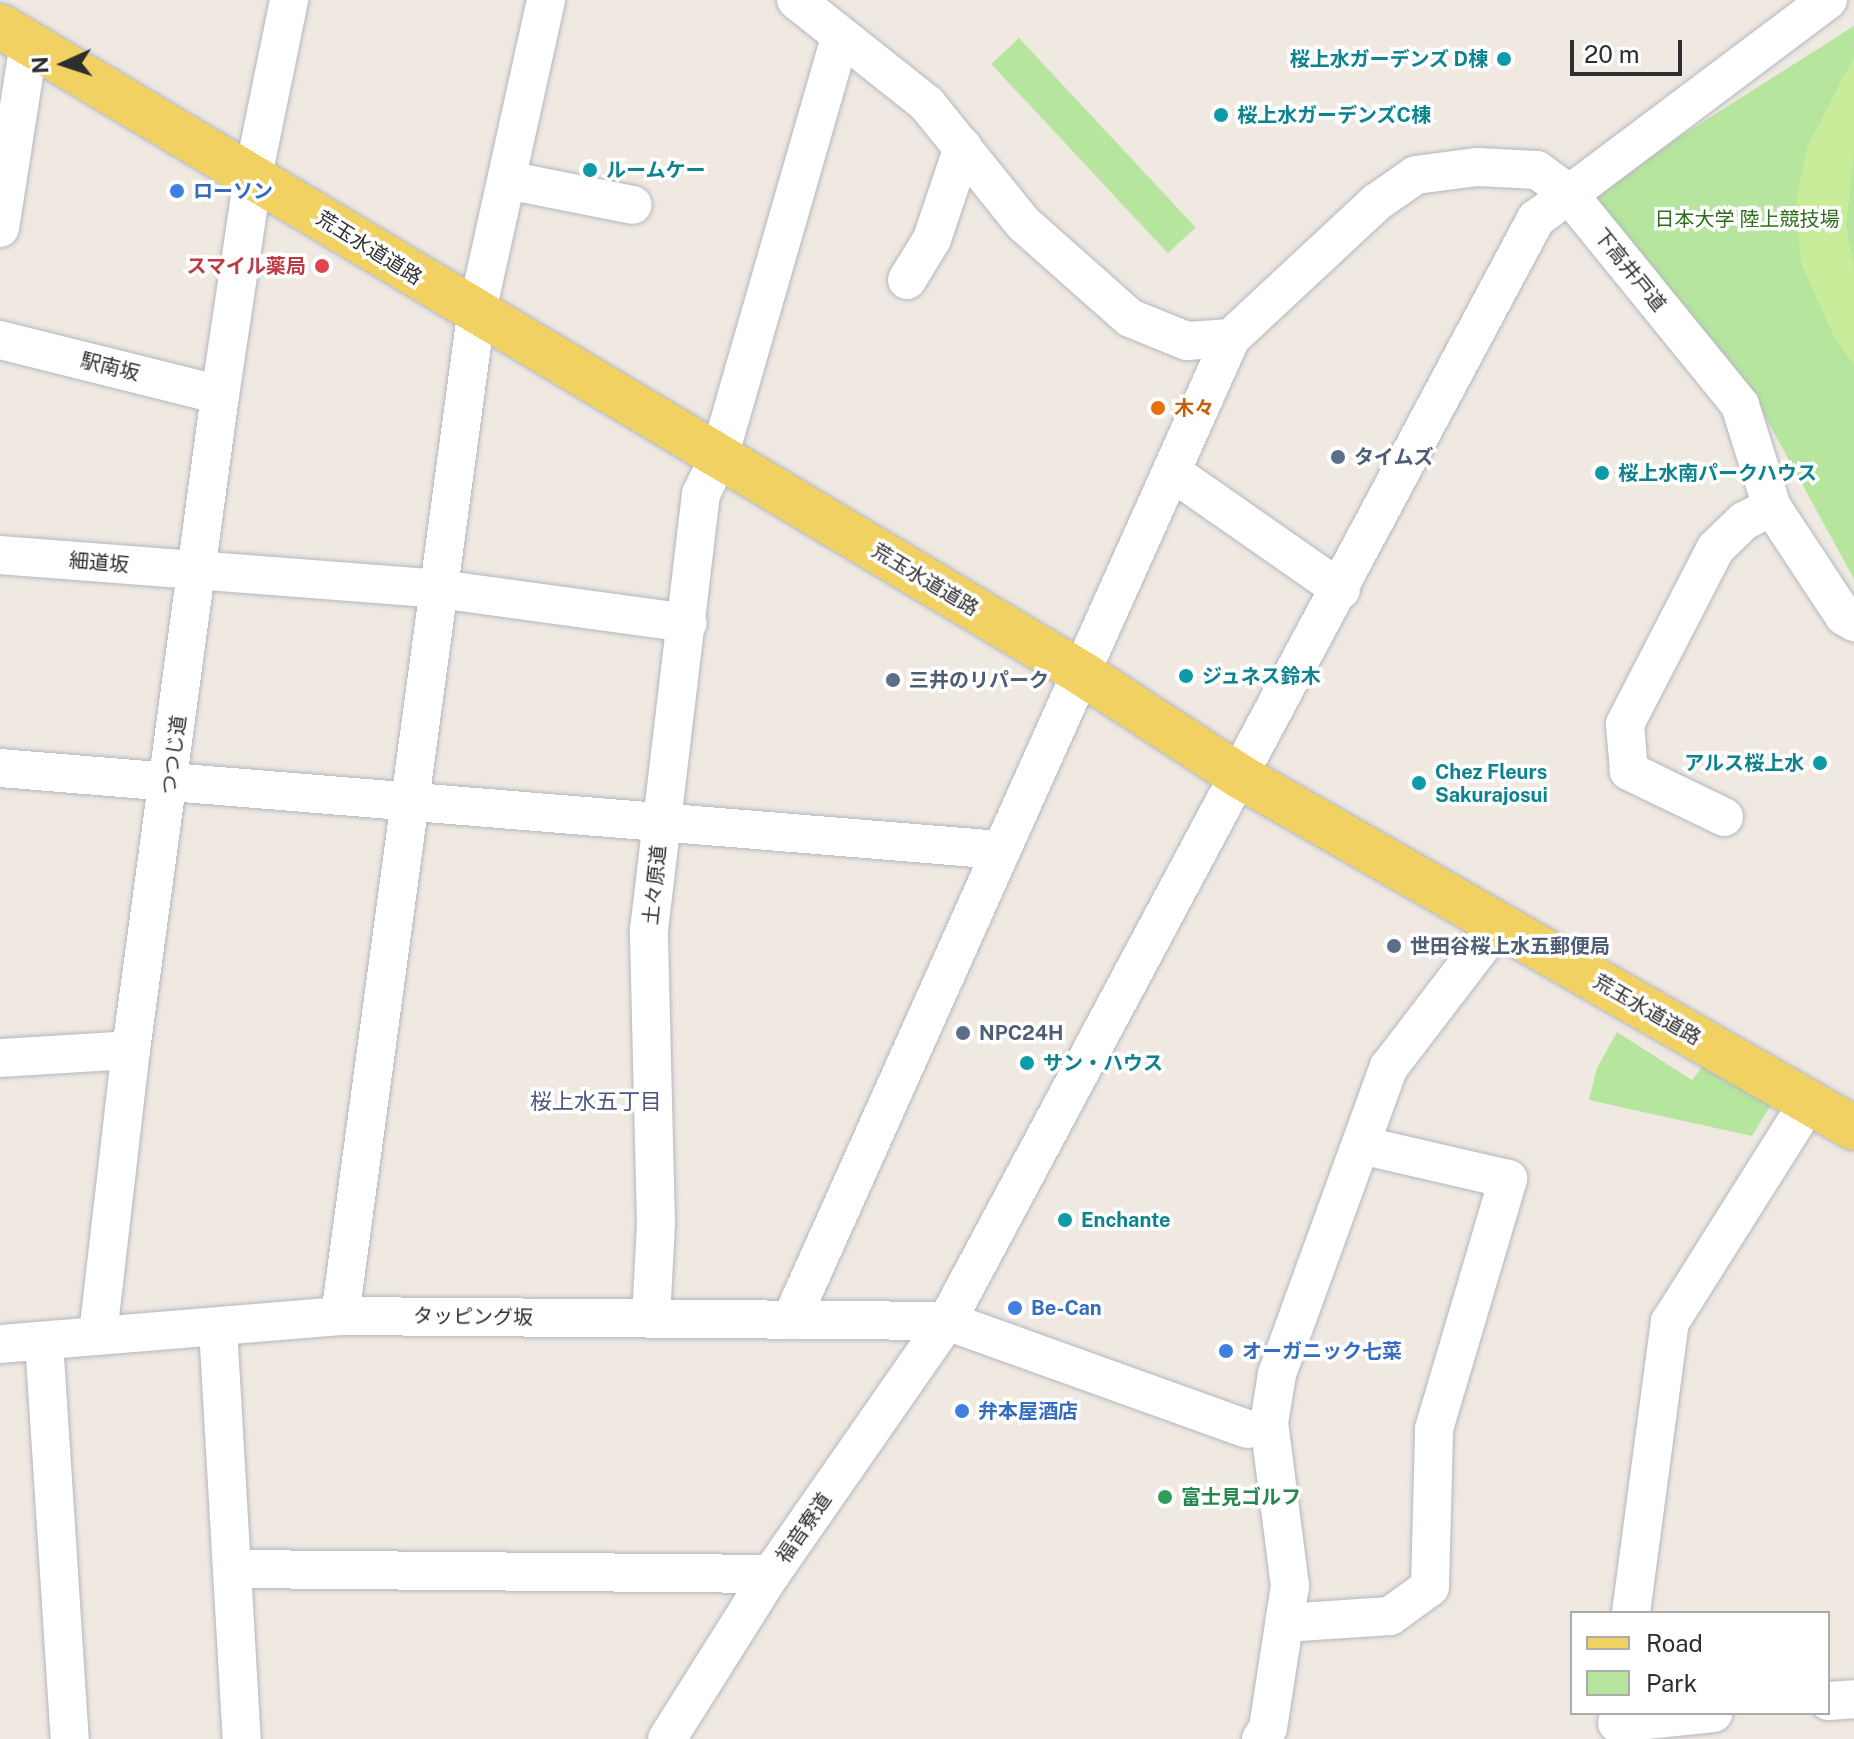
<!DOCTYPE html>
<html>
<head>
<meta charset="utf-8">
<style>
	body { margin:0 }
	#map { position:relative; width:1854px; height:1739px; overflow:hidden; background:#efe9e1; font-family:"Public Sans","Noto Sans JP",sans-serif }
	div>[style] { position:absolute }
	[style*='--x'] { left:calc(var(--x)*1px); top:calc(var(--y)*1px); width:calc(var(--w)*1px); rotate:calc(var(--a)*1deg) }
	.green>* { inset:0; background:#b6e59e; transform-origin:0 0 }
	.pitch>* { inset:0; background:#c9ec9a }
	.roads { filter:drop-shadow(0 0 2px #b4b7c1) drop-shadow(0 0 2px #b4b7c1) }
	.minor>* { height:38px; margin:-19px; padding:0 19px; transform-origin:19px; border-radius:19px; background:#fff }
	.major>* { height:44px; margin:-22px; padding:0 22px; transform-origin:22px; border-radius:22px; background:#f2d163 }
	.dots>* { width:22px; height:22px; translate:-50% -50%; box-sizing:border-box; border:4px solid #fff; border-radius:50% }
	span { translate:-50% -50%; white-space:nowrap; text-align:center; line-height:1.15; -webkit-text-stroke:7px #fff; paint-order:stroke }
	.culture-label { font-size:20px; color:#0d838f; font-weight:700 }
	.right { translate:-100% -50%; text-align:right }
	.left { translate:0 -50%; text-align:left }
	.shop-label { font-size:20px; color:#366cbe; font-weight:700 }
	.park-label { font-size:20px; color:#2c6e1b }
	.street-label { font-size:20px; color:#2e2e2e }
	.health-label { font-size:20px; color:#be3a42; font-weight:700 }
	.food-label { font-size:20px; color:#c56008; font-weight:700 }
	.service-label { font-size:20px; color:#4e5e75; font-weight:700 }
	.leisure-label { font-size:20px; color:#27864d; font-weight:700 }
	.neighbourhood-label { font-size:22px; color:#4d5680 }
	.legend { position:absolute; left:1570px; top:1611px; width:260px; height:104px; box-sizing:border-box; background:#fff; border:2px solid #ababab; margin:0; padding:10px 14px; list-style:none; font-size:24px; color:#2e2e2e }
	.legend li { display:flex; align-items:center; gap:16px; height:40px }
	.legend b { width:40px; border:2px solid #ababab }
	.north { position:absolute; left:24px; top:24px; width:80px; height:80px; -webkit-text-stroke:6px #fff; paint-order:stroke; rotate:267deg; font-size:22px; font-weight:700; line-height:32px; text-align:center; color:#2e2e2e }
	.north::after { content:''; display:block; margin:auto; width:28px; height:36px; background:#2e2e2e; clip-path:polygon(50% 0,100% 100%,50% 72%,0 100%) }
	.scale { position:absolute; left:1570px; top:40px; width:112px; height:36px; box-sizing:border-box; border:4px solid #2e2e2e; border-top:0; padding-left:10px; font-size:24px; line-height:28px; white-space:nowrap; color:#2e2e2e; -webkit-text-stroke:6px #fff; paint-order:stroke }
</style>
</head>
<body>
<div id="map">
	<div class="green">
		<div style="clip-path:polygon(1854px 26px,1854px 579px,1749px 387px,1591px 193px)"></div>
		<div style="left:1019px;top:38px;width:259px;height:38px;rotate:47deg"></div>
		<div style="clip-path:polygon(1617px 1032px,1692px 1080px,1703px 1066px,1771px 1105px,1752px 1136px,1589px 1100px,1597px 1068px)"></div>
	</div>
	<div class="pitch">
		<div style="clip-path:polygon(1854px 56px,1854px 153px,1846px 225px,1854px 269px,1854px 365px,1834px 337px,1801px 263px,1796px 202px,1807px 148px)"></div>
	</div>
	<div class="roads">
		<div class="minor">
			<div style="--x:796;--y:0;--w:167;--a:38.4"></div>
			<div style="--x:927;--y:104;--w:154;--a:51.1"></div>
			<div style="--x:1024;--y:224;--w:95;--a:41.6"></div>
			<div style="--x:1095;--y:287;--w:47;--a:41.5"></div>
			<div style="--x:1130;--y:318;--w:61;--a:22"></div>
			<div style="--x:1187;--y:341;--w:44;--a:-3.9"></div>
			<div style="--x:1231;--y:338;--w:200;--a:-43"></div>
			<div style="--x:1377;--y:202;--w:47;--a:-34.7"></div>
			<div style="--x:1416;--y:175;--w:62;--a:-7.5"></div>
			<div style="--x:1477;--y:167;--w:60;--a:2.9"></div>
			<div style="--x:1537;--y:170;--w:37;--a:36"></div>
			<div style="--x:1567;--y:192;--w:274;--a:50.9"></div>
			<div style="--x:1740;--y:405;--w:107;--a:72.6"></div>
			<div style="--x:1772;--y:507;--w:131;--a:56.6"></div>
			<div style="--x:1844;--y:616;--w:12;--a:31"></div>
			<div style="--x:507;--y:180;--w:128;--a:11.2"></div>
			<div style="--x:0;--y:228;--w:187;--a:-81.1"></div>
			<div style="--x:907;--y:280;--w:48;--a:-58.6"></div>
			<div style="--x:932;--y:239;--w:97;--a:-71.4"></div>
			<div style="--x:0;--y:340;--w:227;--a:14"></div>
			<div style="--x:1172;--y:472;--w:206;--a:34.9"></div>
			<div style="--x:0;--y:555;--w:440;--a:4.4"></div>
			<div style="--x:439;--y:589;--w:251;--a:7.8"></div>
			<div style="--x:0;--y:768;--w:1003;--a:4.69"></div>
			<div style="--x:1724;--y:817;--w:106;--a:-154.2"></div>
			<div style="--x:1629;--y:771;--w:47;--a:-94.9"></div>
			<div style="--x:1625;--y:724;--w:198;--a:-62.7"></div>
			<div style="--x:1716;--y:548;--w:39;--a:-44"></div>
			<div style="--x:1744;--y:521;--w:31;--a:-27"></div>
			<div style="--x:0;--y:1058;--w:131;--a:-3.5"></div>
			<div style="--x:340;--y:1316;--w:1009;--a:-82.26"></div>
			<div style="--x:476;--y:316;--w:324;--a:-77.5"></div>
			<div style="--x:651;--y:1319;--w:95;--a:-87"></div>
			<div style="--x:656;--y:1224;--w:294;--a:-91.4"></div>
			<div style="--x:649;--y:930;--w:439;--a:-83.2"></div>
			<div style="--x:701;--y:494;--w:41;--a:-64.1"></div>
			<div style="--x:719;--y:457;--w:436;--a:-73.9"></div>
			<div style="--x:791;--y:1320;--w:1076;--a:-65.86"></div>
			<div style="--x:218;--y:1328;--w:412;--a:86.7"></div>
			<div style="--x:98;--y:1334;--w:286;--a:-83.4"></div>
			<div style="--x:131;--y:1050;--w:661;--a:-82.26"></div>
			<div style="--x:220;--y:395;--w:221;--a:-81.4"></div>
			<div style="--x:253;--y:176;--w:180;--a:-78.4"></div>
			<div style="--x:44;--y:1341;--w:399;--a:86.3"></div>
			<div style="--x:0;--y:1344;--w:341;--a:-4.7"></div>
			<div style="--x:340;--y:1316;--w:607;--a:0.47"></div>
			<div style="--x:947;--y:1321;--w:319;--a:19.8"></div>
			<div style="--x:235;--y:1569;--w:536;--a:0.53"></div>
			<div style="--x:1631;--y:1613;--w:294;--a:-82.4"></div>
			<div style="--x:1670;--y:1322;--w:259;--a:-57.8"></div>
			<div style="--x:1284;--y:1623;--w:106;--a:-3.8"></div>
			<div style="--x:1390;--y:1616;--w:49;--a:-35.9"></div>
			<div style="--x:1430;--y:1587;--w:158;--a:-88.5"></div>
			<div style="--x:1434;--y:1429;--w:261;--a:-73.5"></div>
			<div style="--x:1508;--y:1179;--w:151;--a:-167"></div>
			<div style="--x:1828;--y:1701;--w:26;--a:-4"></div>
			<div style="--x:1617;--y:1723;--w:97;--a:-5.9"></div>
			<div style="--x:667;--y:1739;--w:195;--a:-57.8"></div>
			<div style="--x:771;--y:1574;--w:308;--a:-55.2"></div>
			<div style="--x:947;--y:1321;--w:1250;--a:-61.88"></div>
			<div style="--x:1536;--y:219;--w:365;--a:-36.9"></div>
			<div style="--x:1261;--y:1739;--w:13;--a:-58"></div>
			<div style="--x:1268;--y:1728;--w:144;--a:-81.2"></div>
			<div style="--x:1290;--y:1586;--w:164;--a:-97.3"></div>
			<div style="--x:1269;--y:1423;--w:50;--a:-80.7"></div>
			<div style="--x:1277;--y:1374;--w:327;--a:-70"></div>
			<div style="--x:1389;--y:1067;--w:181;--a:-52.6"></div>
		</div>
		<div class="major">
			<div style="--x:0;--y:26;--w:1262;--a:30.89"></div>
			<div style="--x:1083;--y:674;--w:189;--a:33.1"></div>
			<div style="--x:1241;--y:777;--w:706;--a:29.8"></div>
		</div>
	</div>
	<div class="dots">
		<div style="left:1504px;top:59px;background:#0f9aa8"></div>
		<div style="left:1221px;top:115px;background:#0f9aa8"></div>
		<div style="left:590px;top:170px;background:#0f9aa8"></div>
		<div style="left:177px;top:191px;background:#3f7fe0"></div>
		<div style="left:322px;top:266px;background:#e0444e"></div>
		<div style="left:1158px;top:408px;background:#e8710a"></div>
		<div style="left:1338px;top:457px;background:#5c6f8a"></div>
		<div style="left:1602px;top:473px;background:#0f9aa8"></div>
		<div style="left:1186px;top:676px;background:#0f9aa8"></div>
		<div style="left:893px;top:680px;background:#5c6f8a"></div>
		<div style="left:1820px;top:763px;background:#0f9aa8"></div>
		<div style="left:1419px;top:783px;background:#0f9aa8"></div>
		<div style="left:1394px;top:946px;background:#5c6f8a"></div>
		<div style="left:963px;top:1033px;background:#5c6f8a"></div>
		<div style="left:1027px;top:1063px;background:#0f9aa8"></div>
		<div style="left:1065px;top:1220px;background:#0f9aa8"></div>
		<div style="left:1015px;top:1308px;background:#3f7fe0"></div>
		<div style="left:1226px;top:1351px;background:#3f7fe0"></div>
		<div style="left:962px;top:1411px;background:#3f7fe0"></div>
		<div style="left:1165px;top:1497px;background:#2e9e5b"></div>
	</div>
	<div class="culture-label">
		<span class="right" style="left:1488px;top:59px">桜上水ガーデンズ D棟</span>
		<span class="left" style="left:1237px;top:115px">桜上水ガーデンズC棟</span>
		<span class="left" style="left:606px;top:170px">ルームケー</span>
		<span class="left" style="left:1618px;top:473px">桜上水南パークハウス</span>
		<span class="left" style="left:1202px;top:676px">ジュネス鈴木</span>
		<span class="right" style="left:1804px;top:763px">アルス桜上水</span>
		<span class="left" style="left:1435px;top:784px">Chez Fleurs<br>Sakurajosui</span>
		<span class="left" style="left:1043px;top:1063px">サン・ハウス</span>
		<span class="left" style="left:1081px;top:1220px">Enchante</span>
	</div>
	<div class="shop-label">
		<span class="left" style="left:193px;top:191px">ローソン</span>
		<span class="left" style="left:1031px;top:1308px">Be-Can</span>
		<span class="left" style="left:1242px;top:1351px">オーガニック七菜</span>
		<span class="left" style="left:978px;top:1411px">弁本屋酒店</span>
	</div>
	<div class="park-label">
		<span style="left:1747px;top:219px">日本大学 陸上競技場</span>
	</div>
	<div class="street-label">
		<span style="left:369px;top:248px;rotate:32deg">荒玉水道道路</span>
		<span style="left:1630px;top:270px;rotate:51deg">下高井戸道</span>
		<span style="left:110px;top:367px;rotate:14deg">駅南坂</span>
		<span style="left:99px;top:563px;rotate:5deg">細道坂</span>
		<span style="left:925px;top:580px;rotate:31deg">荒玉水道道路</span>
		<span style="left:174px;top:755px;rotate:-82deg">つつじ道</span>
		<span style="left:655px;top:885px;rotate:-84deg">土々原道</span>
		<span style="left:1647px;top:1010px;rotate:30deg">荒玉水道道路</span>
		<span style="left:473px;top:1317px;rotate:1deg">タッピング坂</span>
		<span style="left:804px;top:1528px;rotate:-55deg">福音寮道</span>
	</div>
	<div class="health-label">
		<span class="right" style="left:306px;top:266px">スマイル薬局</span>
	</div>
	<div class="food-label">
		<span class="left" style="left:1174px;top:408px">木々</span>
	</div>
	<div class="service-label">
		<span class="left" style="left:1354px;top:457px">タイムズ</span>
		<span class="left" style="left:909px;top:680px">三井のリパーク</span>
		<span class="left" style="left:1410px;top:946px">世田谷桜上水五郵便局</span>
		<span class="left" style="left:979px;top:1033px">NPC24H</span>
	</div>
	<div class="leisure-label">
		<span class="left" style="left:1181px;top:1497px">富士見ゴルフ</span>
	</div>
	<div class="neighbourhood-label">
		<span style="left:596px;top:1102px">桜上水五丁目</span>
	</div>
	<ul class="legend">
	<li><b style="height:10px;background:#f2d163"></b>Road</li>
	<li><b style="height:22px;background:#b6e59e"></b>Park</li>
	</ul>
	<div class="north">N</div>
	<div class="scale">20 m</div>
</div>
</body>
</html>
